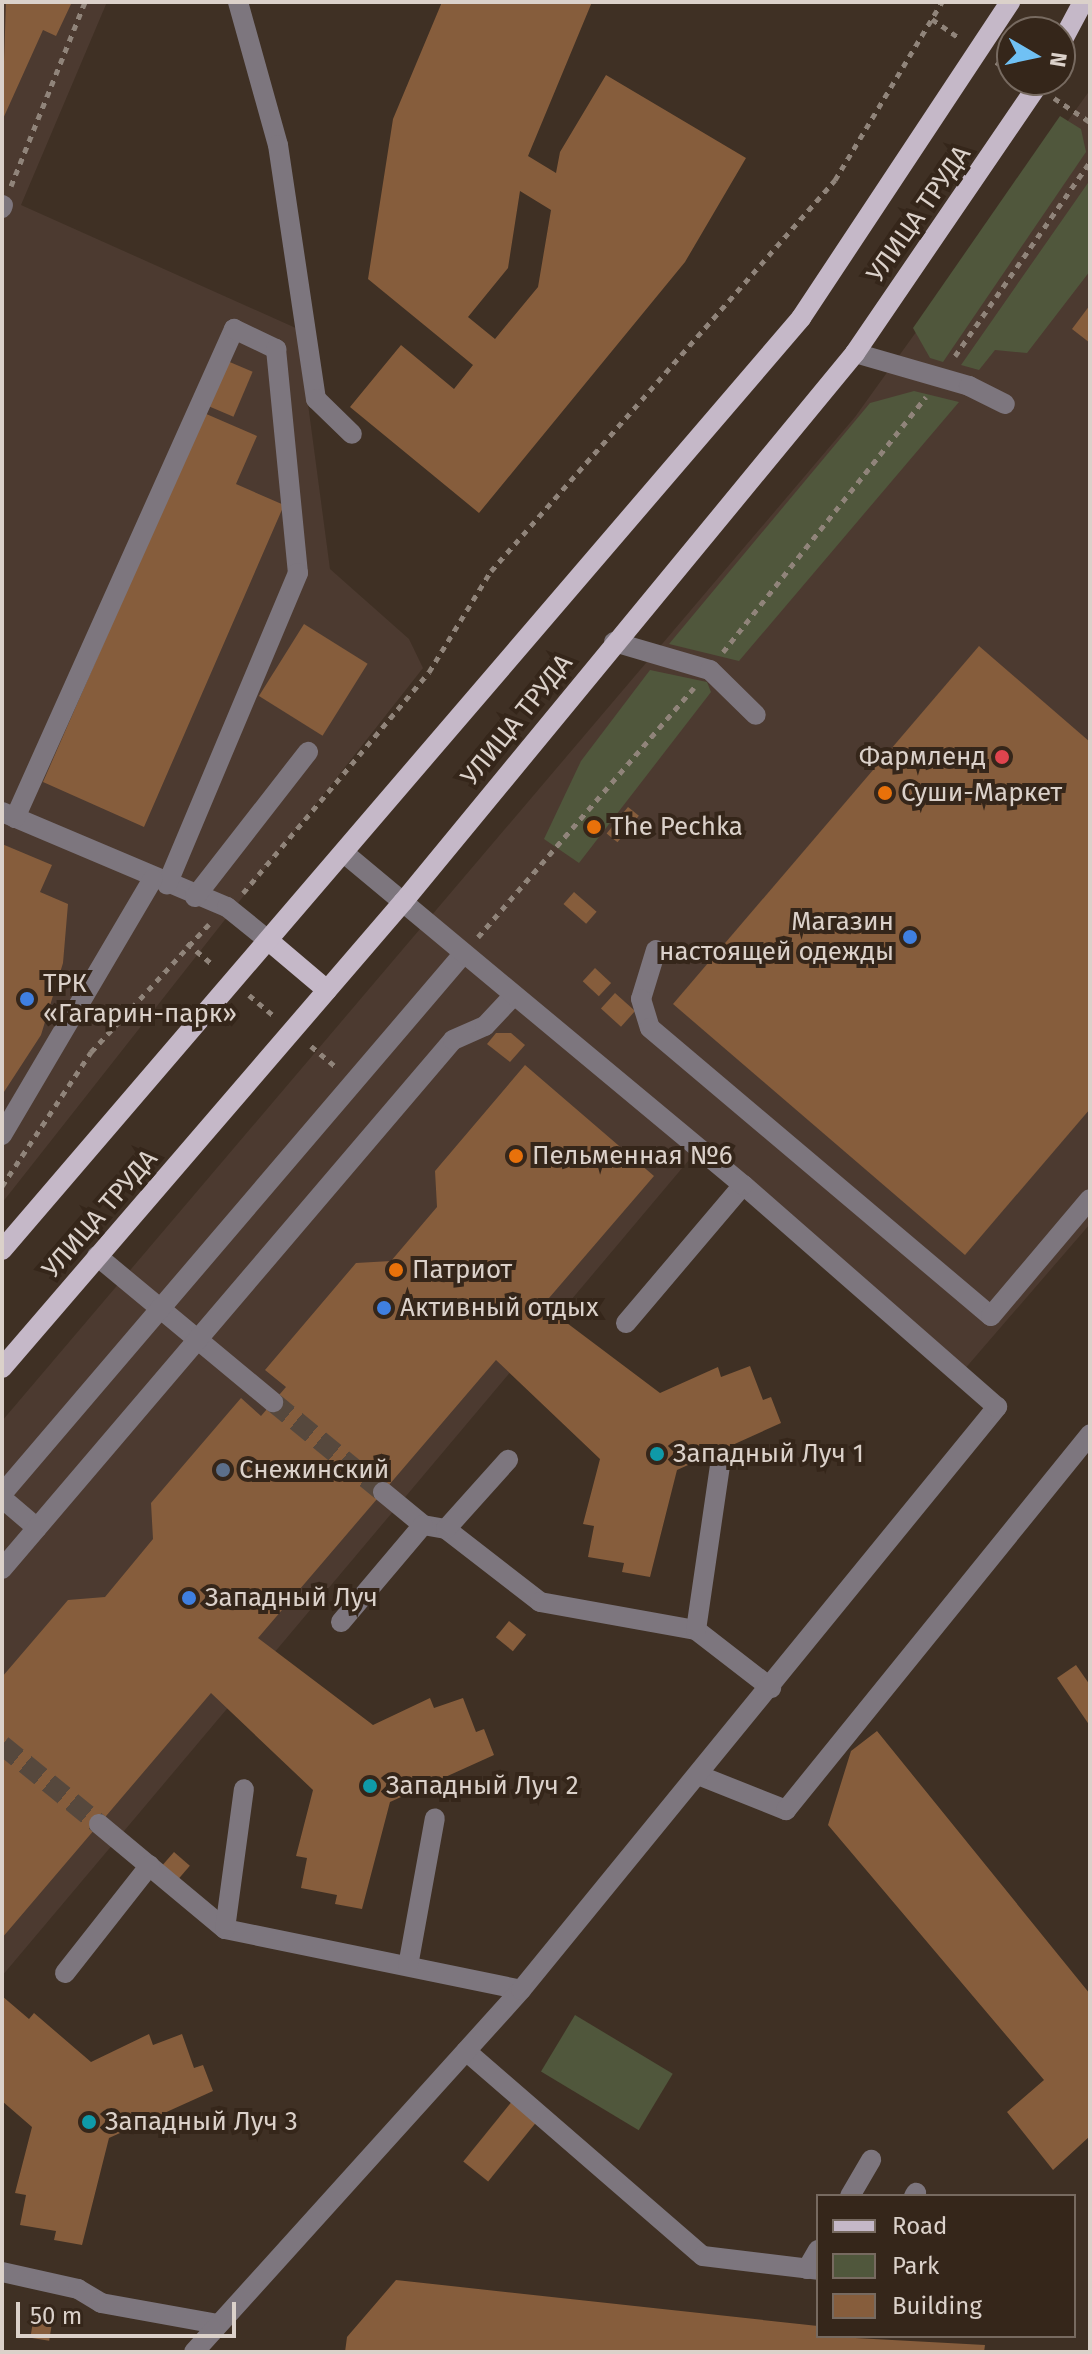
<!DOCTYPE html>
<html>
<head>
<meta charset="utf-8">
<style>
	body { margin:0 }
	#map { position:relative; width:1092px; height:2354px; overflow:hidden; background:#3f3024; font-family:"Fira Sans",sans-serif }
	div>[style] { position:absolute }
	[style*='--x'] { left:calc(var(--x)*1px); top:calc(var(--y)*1px); width:calc(var(--w)*1px); rotate:calc(var(--a)*1deg) }
	.commercial>* { inset:0; background:#4c3a30 }
	.green>* { inset:0; background:#50573c; transform-origin:0 0 }
	.building>* { inset:0; background:#865d3c; transform-origin:0 0 }
	.minor-tunnel>* { height:20px; margin-top:-10px; transform-origin:0; background:repeating-linear-gradient(90deg,#56483d 0 20px,transparent 0 30px) }
	.path>* { height:5px; margin-top:-2.5px; transform-origin:0; background:repeating-linear-gradient(90deg,#90847a 0 6px,transparent 0 12px) }
	.minor>* { height:20px; margin:-10px; padding:0 10px; transform-origin:10px; border-radius:10px; background:#7d767e }
	.major>* { height:20px; margin:-10px; padding:0 10px; transform-origin:10px; border-radius:10px; background:#c5b8c8 }
	.dots>* { width:22px; height:22px; translate:-50% -50%; box-sizing:border-box; border:4px solid #35261a; border-radius:50% }
	span { translate:-50% -50%; white-space:nowrap; text-align:center; line-height:1.15; -webkit-text-stroke:8px #35261a; paint-order:stroke }
	.street-label { font-size:26px; color:#dbd1ca }
	.poi-label { font-size:26px; color:#dbd1ca }
	.right { translate:-100% -50%; text-align:right }
	.left { translate:0 -50%; text-align:left }
	.frame { position:absolute; inset:0; border:4px solid #dbd1ca; pointer-events:none }
	.legend { position:absolute; left:816px; top:2194px; width:260px; height:144px; box-sizing:border-box; background:#35261a; border:2px solid #776a60; margin:0; padding:10px 14px; list-style:none; font-size:24px; color:#dbd1ca }
	.legend li { display:flex; align-items:center; gap:16px; height:40px }
	.legend b { width:40px; border:2px solid #776a60 }
	.north { position:absolute; left:996px; top:16px; width:80px; height:80px; box-sizing:border-box; background:#35261a; border:2px solid #776a60; border-radius:50%; rotate:99deg; font-size:22px; font-weight:700; line-height:32px; text-align:center; color:#dbd1ca }
	.north::after { content:''; display:block; margin:auto; width:28px; height:36px; background:#70c1f4; clip-path:polygon(50% 0,100% 100%,50% 72%,0 100%) }
	.scale { position:absolute; left:16px; top:2302px; width:220px; height:36px; box-sizing:border-box; border:4px solid #dbd1ca; border-top:0; padding-left:10px; font-size:24px; line-height:28px; white-space:nowrap; color:#dbd1ca; -webkit-text-stroke:6px #35261a; paint-order:stroke }
</style>
</head>
<body>
<div id="map">
	<div class="commercial">
		<div style="clip-path:polygon(2px 2px,107px 2px,21px 205px,298px 329px,330px 569px,409px 639px,423px 668px,2px 1203px)"></div>
		<div style="clip-path:polygon(1090px 90px,1090px 1224px,963px 1371px,694px 1154px,2px 1976px,2px 1421px,855px 417px)"></div>
	</div>
	<div class="green">
		<div style="clip-path:polygon(1060px 116px,1081px 129px,1086px 152px,943px 362px,930px 358px,913px 328px)"></div>
		<div style="clip-path:polygon(1090px 180px,1090px 271px,1027px 353px,995px 350px,979px 370px,961px 365px)"></div>
		<div style="clip-path:polygon(914px 391px,959px 402px,739px 661px,669px 644px,870px 403px)"></div>
		<div style="clip-path:polygon(650px 670px,707px 682px,711px 692px,579px 863px,544px 839px,581px 761px)"></div>
		<div style="left:575px;top:2015px;width:114px;height:66px;rotate:31deg"></div>
	</div>
	<div class="building">
		<div style="clip-path:polygon(6px 2px,72px 2px,56px 36px,43px 30px,2px 121px)"></div>
		<div style="clip-path:polygon(evenodd,442px 2px,592px 2px,528px 156px,556px 173px,560px 152px,606px 75px,746px 158px,685px 262px,479px 513px,350px 407px,401px 345px,454px 389px,473px 365px,368px 279px,393px 119px,442px 2px,520px 191px,551px 210px,538px 287px,495px 339px,468px 317px,508px 268px,520px 191px)"></div>
		<div style="clip-path:polygon(1090px 305px,1090px 343px,1072px 329px)"></div>
		<div style="left:225px;top:360px;width:30px;height:49px;rotate:23deg"></div>
		<div style="clip-path:polygon(204px 413px,257px 436px,236px 484px,284px 505px,144px 827px,43px 782px)"></div>
		<div style="left:304px;top:624px;width:75px;height:85px;rotate:32deg"></div>
		<div style="clip-path:polygon(979px 646px,1090px 742px,1090px 1109px,965px 1255px,673px 1004px)"></div>
		<div style="left:628px;top:807px;width:14px;height:34px;rotate:39deg"></div>
		<div style="clip-path:polygon(2px 844px,52px 865px,40px 892px,68px 904px,63px 963px,41px 1035px,2px 1095px)"></div>
		<div style="left:574px;top:892px;width:30px;height:16px;rotate:41deg"></div>
		<div style="left:595px;top:968px;width:22px;height:18px;rotate:43deg"></div>
		<div style="left:615px;top:993px;width:27px;height:21px;rotate:42deg"></div>
		<div style="clip-path:polygon(496px 1033px,511px 1033px,525px 1045px,510px 1062px,487px 1044px)"></div>
		<div style="clip-path:polygon(525px 1065px,654px 1176px,543px 1305px,660px 1393px,718px 1367px,721px 1377px,750px 1366px,763px 1400px,771px 1397px,781px 1423px,677px 1470px,650px 1577px,622px 1572px,624px 1563px,588px 1557px,594px 1526px,583px 1524px,600px 1459px,496px 1360px,258px 1638px,373px 1725px,430px 1698px,434px 1708px,463px 1698px,476px 1732px,484px 1729px,494px 1755px,390px 1802px,362px 1909px,335px 1904px,337px 1895px,301px 1888px,307px 1858px,296px 1856px,313px 1790px,211px 1693px,2px 1938px,2px 1677px,68px 1600px,105px 1597px,153px 1539px,151px 1503px,241px 1398px,261px 1416px,273px 1402px,286px 1387px,265px 1370px,356px 1263px,391px 1261px,437px 1207px,435px 1171px)"></div>
		<div style="left:509px;top:1621px;width:22px;height:21px;rotate:39deg"></div>
		<div style="clip-path:polygon(1076px 1665px,1090px 1685px,1090px 1726px,1057px 1678px)"></div>
		<div style="clip-path:polygon(877px 1731px,1090px 1994px,1090px 2136px,1053px 2170px,1007px 2112px,1044px 2080px,828px 1825px,851px 1751px)"></div>
		<div style="left:174px;top:1852px;width:21px;height:21px;rotate:41deg"></div>
		<div style="clip-path:polygon(2px 1996px,29px 2019px,34px 2013px,91px 2062px,149px 2034px,153px 2045px,182px 2034px,194px 2068px,203px 2065px,213px 2091px,109px 2138px,82px 2245px,54px 2240px,56px 2231px,20px 2225px,26px 2195px,15px 2193px,32px 2127px,2px 2101px)"></div>
		<div style="left:513px;top:2100px;width:32px;height:79px;rotate:39deg"></div>
		<div style="clip-path:polygon(396px 2280px,818px 2326px,818px 2336px,985px 2345px,984px 2352px,345px 2352px,347px 2337px)"></div>
		<div style="left:34px;top:2315px;width:19px;height:23px;rotate:9deg"></div>
	</div>
	<div class="minor-tunnel">
		<div style="--x:273;--y:1402;--w:142;--a:39.3"></div>
		<div style="--x:2;--y:1745;--w:125;--a:39.2"></div>
	</div>
	<div class="path">
		<div style="--x:932;--y:19;--w:35;--a:35"></div>
		<div style="--x:996;--y:62;--w:19;--a:32"></div>
		<div style="--x:1054;--y:98;--w:43;--a:33.7"></div>
		<div style="--x:11;--y:186;--w:198;--a:-68.1"></div>
		<div style="--x:955;--y:356;--w:236;--a:-55.2"></div>
		<div style="--x:723;--y:652;--w:326;--a:-51.5"></div>
		<div style="--x:243;--y:893;--w:289;--a:-49.9"></div>
		<div style="--x:429;--y:672;--w:119;--a:-58.5"></div>
		<div style="--x:491;--y:571;--w:521;--a:-48.66"></div>
		<div style="--x:835;--y:180;--w:208;--a:-59"></div>
		<div style="--x:478;--y:937;--w:330;--a:-49.1"></div>
		<div style="--x:187;--y:943;--w:35;--a:40"></div>
		<div style="--x:249;--y:995;--w:34;--a:40"></div>
		<div style="--x:311;--y:1046;--w:34;--a:40"></div>
		<div style="--x:2;--y:1186;--w:161;--a:-56.4"></div>
		<div style="--x:91;--y:1052;--w:174;--a:-47.3"></div>
	</div>
	<div class="minor">
		<div style="--x:238;--y:2;--w:148;--a:74.4"></div>
		<div style="--x:278;--y:145;--w:257;--a:81.5"></div>
		<div style="--x:316;--y:399;--w:50;--a:44.2"></div>
		<div style="--x:2;--y:208;--w:3;--a:-72"></div>
		<div style="--x:855;--y:353;--w:119;--a:16.1"></div>
		<div style="--x:969;--y:386;--w:40;--a:26.6"></div>
		<div style="--x:614;--y:642;--w:100;--a:16.3"></div>
		<div style="--x:710;--y:670;--w:64;--a:44.4"></div>
		<div style="--x:2;--y:812;--w:244;--a:22.9"></div>
		<div style="--x:227;--y:907;--w:54;--a:39"></div>
		<div style="--x:15;--y:818;--w:536;--a:-65.87"></div>
		<div style="--x:234;--y:329;--w:47;--a:25.5"></div>
		<div style="--x:276;--y:349;--w:225;--a:84.4"></div>
		<div style="--x:298;--y:573;--w:338;--a:112.8"></div>
		<div style="--x:195;--y:897;--w:184;--a:-52.1"></div>
		<div style="--x:656;--y:950;--w:51;--a:107"></div>
		<div style="--x:641;--y:999;--w:30;--a:73"></div>
		<div style="--x:650;--y:1028;--w:446;--a:40.2"></div>
		<div style="--x:991;--y:1316;--w:153;--a:-49.8"></div>
		<div style="--x:2;--y:1135;--w:297;--a:-59.5"></div>
		<div style="--x:97;--y:1256;--w:229;--a:39.7"></div>
		<div style="--x:626;--y:1323;--w:181;--a:-49.7"></div>
		<div style="--x:383;--y:1492;--w:52;--a:39.5"></div>
		<div style="--x:423;--y:1525;--w:23;--a:10"></div>
		<div style="--x:446;--y:1529;--w:119;--a:37.8"></div>
		<div style="--x:540;--y:1602;--w:158;--a:10.2"></div>
		<div style="--x:696;--y:1630;--w:95;--a:37.7"></div>
		<div style="--x:2;--y:1494;--w:711;--a:-49.5"></div>
		<div style="--x:2;--y:1498;--w:46;--a:40.6"></div>
		<div style="--x:446;--y:1529;--w:93;--a:-48.1"></div>
		<div style="--x:2;--y:1569;--w:695;--a:-49.55"></div>
		<div style="--x:453;--y:1040;--w:35;--a:-24"></div>
		<div style="--x:485;--y:1026;--w:42;--a:-46.9"></div>
		<div style="--x:341;--y:1622;--w:127;--a:-49.8"></div>
		<div style="--x:696;--y:1630;--w:167;--a:-81.7"></div>
		<div style="--x:698;--y:1775;--w:95;--a:21.7"></div>
		<div style="--x:786;--y:1810;--w:484;--a:-51"></div>
		<div style="--x:99;--y:1824;--w:164;--a:39.8"></div>
		<div style="--x:225;--y:1929;--w:302;--a:11.6"></div>
		<div style="--x:225;--y:1929;--w:141;--a:-82.3"></div>
		<div style="--x:408;--y:1966;--w:150;--a:-79.7"></div>
		<div style="--x:65;--y:1973;--w:137;--a:-51.8"></div>
		<div style="--x:466;--y:2051;--w:313;--a:40.9"></div>
		<div style="--x:703;--y:2256;--w:116;--a:6.9"></div>
		<div style="--x:850;--y:2196;--w:42;--a:-59.7"></div>
		<div style="--x:914;--y:2196;--w:4;--a:-56"></div>
		<div style="--x:807;--y:2269;--w:22;--a:-60"></div>
		<div style="--x:2;--y:2272;--w:78;--a:12.6"></div>
		<div style="--x:78;--y:2289;--w:27;--a:31"></div>
		<div style="--x:101;--y:2303;--w:119;--a:10.2"></div>
		<div style="--x:194;--y:2352;--w:488;--a:-47.9"></div>
		<div style="--x:521;--y:1990;--w:753;--a:-50.77"></div>
		<div style="--x:997;--y:1407;--w:337;--a:-138.8"></div>
		<div style="--x:743;--y:1185;--w:519;--a:-140.24"></div>
	</div>
	<div class="major">
		<div style="--x:1060;--y:45;--w:49;--a:-61.9"></div>
		<div style="--x:269;--y:941;--w:76;--a:40.2"></div>
		<div style="--x:2;--y:1250;--w:1228;--a:-49.39"></div>
		<div style="--x:801;--y:318;--w:379;--a:-56.5"></div>
		<div style="--x:2;--y:1368;--w:615;--a:-49.29"></div>
		<div style="--x:403;--y:902;--w:711;--a:-50.53"></div>
		<div style="--x:855;--y:353;--w:330;--a:-55.7"></div>
	</div>
	<div class="dots">
		<div style="left:1002px;top:757px;background:#e0444e"></div>
		<div style="left:885px;top:793px;background:#e8710a"></div>
		<div style="left:594px;top:827px;background:#e8710a"></div>
		<div style="left:910px;top:937px;background:#3f7fe0"></div>
		<div style="left:27px;top:999px;background:#3f7fe0"></div>
		<div style="left:516px;top:1156px;background:#e8710a"></div>
		<div style="left:396px;top:1270px;background:#e8710a"></div>
		<div style="left:384px;top:1308px;background:#3f7fe0"></div>
		<div style="left:657px;top:1454px;background:#0f9aa8"></div>
		<div style="left:223px;top:1470px;background:#5c6f8a"></div>
		<div style="left:189px;top:1598px;background:#3f7fe0"></div>
		<div style="left:370px;top:1786px;background:#0f9aa8"></div>
		<div style="left:89px;top:2122px;background:#0f9aa8"></div>
	</div>
	<div class="street-label">
		<span style="left:919px;top:214px;rotate:-55deg">УЛИЦА ТРУДА</span>
		<span style="left:517px;top:720px;rotate:-51deg">УЛИЦА ТРУДА</span>
		<span style="left:100px;top:1214px;rotate:-49deg">УЛИЦА ТРУДА</span>
	</div>
	<div class="poi-label">
		<span class="right" style="left:986px;top:757px">Фармленд</span>
		<span class="left" style="left:901px;top:793px">Суши-Маркет</span>
		<span class="left" style="left:610px;top:827px">The Pechka</span>
		<span class="right" style="left:894px;top:937px">Магазин<br>настоящей одежды</span>
		<span class="left" style="left:43px;top:999px">ТРК<br>«Гагарин-парк»</span>
		<span class="left" style="left:532px;top:1156px">Пельменная №6</span>
		<span class="left" style="left:412px;top:1270px">Патриот</span>
		<span class="left" style="left:400px;top:1308px">Активный отдых</span>
		<span class="left" style="left:673px;top:1454px">Западный Луч 1</span>
		<span class="left" style="left:239px;top:1470px">Снежинский</span>
		<span class="left" style="left:205px;top:1598px">Западный Луч</span>
		<span class="left" style="left:386px;top:1786px">Западный Луч 2</span>
		<span class="left" style="left:105px;top:2122px">Западный Луч 3</span>
	</div>
	<div class="frame"></div>
	<ul class="legend">
	<li><b style="height:10px;background:#c5b8c8"></b>Road</li>
	<li><b style="height:22px;background:#50573c"></b>Park</li>
	<li><b style="height:22px;background:#865d3c"></b>Building</li>
	</ul>
	<div class="north">N</div>
	<div class="scale">50 m</div>
</div>
</body>
</html>
